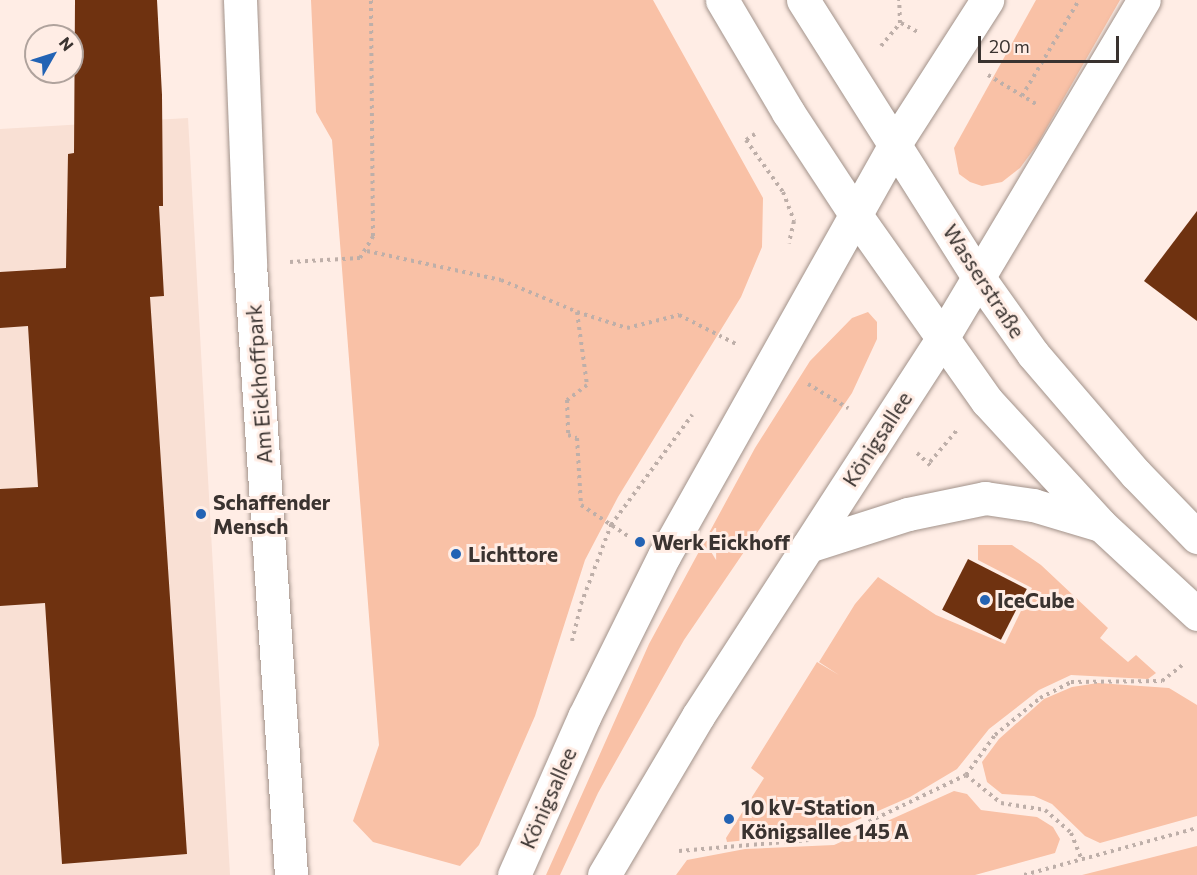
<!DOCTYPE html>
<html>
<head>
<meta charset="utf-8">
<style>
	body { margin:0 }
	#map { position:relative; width:1197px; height:875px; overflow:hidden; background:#ffede5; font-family:Commissioner,sans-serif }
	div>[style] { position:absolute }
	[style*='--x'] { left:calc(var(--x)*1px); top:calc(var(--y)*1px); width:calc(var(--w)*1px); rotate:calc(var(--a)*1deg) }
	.built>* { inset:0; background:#f9e0d4 }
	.green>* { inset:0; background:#f9c1a6 }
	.building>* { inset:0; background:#6f3210; transform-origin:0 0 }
	.path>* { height:4px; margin-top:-2px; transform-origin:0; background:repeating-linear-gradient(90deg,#beafa9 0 3px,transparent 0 7.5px) }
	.roads { filter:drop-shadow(0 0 2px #a2928a) drop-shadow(0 0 2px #a2928a) }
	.minor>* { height:33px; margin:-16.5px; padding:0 16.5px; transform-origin:16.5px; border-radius:16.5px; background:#fff }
	.major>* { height:33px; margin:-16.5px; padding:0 16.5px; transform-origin:16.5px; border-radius:16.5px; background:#fff }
	.dots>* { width:16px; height:16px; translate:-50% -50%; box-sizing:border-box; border:3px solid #ffede5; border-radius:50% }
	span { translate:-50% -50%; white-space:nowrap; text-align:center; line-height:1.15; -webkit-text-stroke:6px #ffede5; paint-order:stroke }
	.street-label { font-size:21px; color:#3a3330 }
	.poi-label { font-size:21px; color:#3a3330; font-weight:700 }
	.left { translate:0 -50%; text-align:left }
	.north { position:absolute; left:24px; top:24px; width:60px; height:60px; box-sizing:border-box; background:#ffede5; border:2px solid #b0a39d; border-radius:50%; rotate:51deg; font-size:16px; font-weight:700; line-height:24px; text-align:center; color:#3a3330 }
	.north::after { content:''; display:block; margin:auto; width:21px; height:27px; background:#2363b4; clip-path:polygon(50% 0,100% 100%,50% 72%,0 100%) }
	.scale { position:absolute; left:978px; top:36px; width:141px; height:27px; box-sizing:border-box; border:3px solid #3a3330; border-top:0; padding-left:8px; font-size:18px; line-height:21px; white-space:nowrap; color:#3a3330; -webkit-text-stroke:4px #ffede5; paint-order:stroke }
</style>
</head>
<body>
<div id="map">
	<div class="built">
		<div style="clip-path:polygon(188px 118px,230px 875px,0 875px,0 129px)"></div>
	</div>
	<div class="green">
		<div style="clip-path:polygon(311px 0,653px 0,763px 198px,762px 247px,741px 297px,618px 497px,585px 560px,535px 716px,479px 845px,460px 866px,373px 842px,353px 821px,379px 745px,332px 140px,316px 112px)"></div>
		<div style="clip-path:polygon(1036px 0,1120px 0,1037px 145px,1020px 168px,1002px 182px,982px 186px,970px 182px,959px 174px,954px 148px)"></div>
		<div style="clip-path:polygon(868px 312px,877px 322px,877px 339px,852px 393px,684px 640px,598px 793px,560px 875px,546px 875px,649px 644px,755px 448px,810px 361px,852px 318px)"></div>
		<div style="clip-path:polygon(978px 545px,1012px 545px,1041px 565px,1108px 628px,1100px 638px,1128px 662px,1136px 655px,1156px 673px,1148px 679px,1071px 675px,1039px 690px,989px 729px,957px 769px,910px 797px,830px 832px,727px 842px,726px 838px,764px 778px,751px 768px,817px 662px,839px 675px,819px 662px,855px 604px,878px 577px,936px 615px,1005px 644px,1032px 588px,978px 560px)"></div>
		<div style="clip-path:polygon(1098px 683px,1169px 688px,1197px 705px,1197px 816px,1100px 843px,1085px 836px,1052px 804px,1034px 796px,1002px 794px,987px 782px,982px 762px,999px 739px,1044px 699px,1072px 687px)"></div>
		<div style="clip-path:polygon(954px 791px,967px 794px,981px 810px,1037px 817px,1053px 827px,1060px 839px,1055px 853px,975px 875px,676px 875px,687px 860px,745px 849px,834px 845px)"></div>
		<div style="clip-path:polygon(1197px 846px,1197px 875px,1082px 875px)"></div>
	</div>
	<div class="building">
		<div style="clip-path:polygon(75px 0,157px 0,162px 95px,163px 206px,159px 206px,164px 296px,150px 297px,187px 854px,62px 864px,45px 603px,0 606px,0 489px,38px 487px,28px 326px,0 328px,0 272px,66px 268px,68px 154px,74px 153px)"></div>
		<div style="clip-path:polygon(1197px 211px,1197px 321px,1144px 281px)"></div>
		<div style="left:968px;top:559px;width:66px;height:57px;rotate:27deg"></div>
	</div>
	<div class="path">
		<div style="--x:901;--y:23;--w:19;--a:28"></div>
		<div style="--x:881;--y:46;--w:30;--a:-50"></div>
		<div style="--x:900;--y:23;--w:23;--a:-92"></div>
		<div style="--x:988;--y:75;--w:56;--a:31.1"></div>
		<div style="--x:1022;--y:96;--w:112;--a:-59.3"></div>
		<div style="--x:755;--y:134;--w:11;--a:146"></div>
		<div style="--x:746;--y:140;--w:64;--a:54.6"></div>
		<div style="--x:783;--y:192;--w:31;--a:69"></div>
		<div style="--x:794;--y:221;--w:23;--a:103"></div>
		<div style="--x:367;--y:251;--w:137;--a:12.2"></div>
		<div style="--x:501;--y:280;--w:82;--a:22.8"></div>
		<div style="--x:577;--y:312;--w:74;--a:82.2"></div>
		<div style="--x:587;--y:385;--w:25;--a:143"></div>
		<div style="--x:567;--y:400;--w:35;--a:88"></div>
		<div style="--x:568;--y:435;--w:9;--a:18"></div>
		<div style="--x:577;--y:438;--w:67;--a:86.6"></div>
		<div style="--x:581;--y:505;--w:56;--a:33.4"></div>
		<div style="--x:290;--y:262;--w:70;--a:-3.3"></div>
		<div style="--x:360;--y:258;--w:26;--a:-59"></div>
		<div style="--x:373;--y:236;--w:236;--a:-90.5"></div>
		<div style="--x:577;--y:312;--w:52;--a:17.7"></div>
		<div style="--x:627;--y:328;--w:54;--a:-14"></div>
		<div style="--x:679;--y:315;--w:64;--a:27"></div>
		<div style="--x:808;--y:384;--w:47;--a:31"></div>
		<div style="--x:917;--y:453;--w:22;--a:43"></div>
		<div style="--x:930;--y:462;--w:42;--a:-49.8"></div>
		<div style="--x:572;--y:641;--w:38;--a:-76"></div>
		<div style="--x:581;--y:604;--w:85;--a:-69.2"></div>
		<div style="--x:611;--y:525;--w:137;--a:-53.6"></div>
		<div style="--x:966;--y:775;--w:45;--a:38.7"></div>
		<div style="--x:1001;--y:803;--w:45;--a:9"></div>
		<div style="--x:1045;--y:810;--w:35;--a:41"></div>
		<div style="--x:1071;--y:833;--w:29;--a:68"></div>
		<div style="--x:679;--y:851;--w:157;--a:-4.8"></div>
		<div style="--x:835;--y:838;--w:145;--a:-25.7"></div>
		<div style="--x:966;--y:775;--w:49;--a:-54.1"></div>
		<div style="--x:995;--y:735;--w:58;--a:-39.4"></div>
		<div style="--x:1040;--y:698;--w:35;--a:-27"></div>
		<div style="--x:1071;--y:682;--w:91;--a:-0.6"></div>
		<div style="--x:1162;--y:681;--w:28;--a:-38"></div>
		<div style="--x:1024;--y:875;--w:179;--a:-15.2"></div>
	</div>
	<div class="roads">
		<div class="minor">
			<div style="--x:240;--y:0;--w:264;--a:87.8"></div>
			<div style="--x:250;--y:264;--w:612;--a:86.16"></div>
		</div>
		<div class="major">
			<div style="--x:722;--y:0;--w:130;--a:59.5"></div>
			<div style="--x:788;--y:112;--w:122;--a:56.7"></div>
			<div style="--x:855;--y:214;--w:229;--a:54.8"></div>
			<div style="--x:987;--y:401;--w:168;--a:47.4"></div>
			<div style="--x:1101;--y:525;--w:131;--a:42.8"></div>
			<div style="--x:803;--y:0;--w:329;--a:57.7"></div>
			<div style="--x:979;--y:278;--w:93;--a:54.6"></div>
			<div style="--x:1033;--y:354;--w:158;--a:49.4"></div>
			<div style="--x:1136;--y:474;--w:88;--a:45.9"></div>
			<div style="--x:808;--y:546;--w:105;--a:-17.7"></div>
			<div style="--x:908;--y:514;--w:79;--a:-11.7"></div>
			<div style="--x:985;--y:498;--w:49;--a:8.3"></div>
			<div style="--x:1033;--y:505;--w:70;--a:16.6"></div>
			<div style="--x:514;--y:875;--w:173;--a:-66.1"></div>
			<div style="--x:584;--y:717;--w:180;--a:-63.6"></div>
			<div style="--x:664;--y:556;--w:475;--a:-60.7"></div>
			<div style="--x:896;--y:142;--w:169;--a:-57.3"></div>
			<div style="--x:604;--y:875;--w:185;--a:-59.4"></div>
			<div style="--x:698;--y:716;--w:448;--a:-57.1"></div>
			<div style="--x:941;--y:340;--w:396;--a:-59.2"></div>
		</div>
	</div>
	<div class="dots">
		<div style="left:201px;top:514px;background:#2363b4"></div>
		<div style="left:640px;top:542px;background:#2363b4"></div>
		<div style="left:456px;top:554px;background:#2363b4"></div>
		<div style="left:985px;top:600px;background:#2363b4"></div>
		<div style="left:729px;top:819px;background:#2363b4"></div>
	</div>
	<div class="street-label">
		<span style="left:984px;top:281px;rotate:57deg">Wasserstraße</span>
		<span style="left:259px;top:384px;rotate:-94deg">Am Eickhoffpark</span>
		<span style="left:877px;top:439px;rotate:-57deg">Königsallee</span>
		<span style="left:548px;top:798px;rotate:-66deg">Königsallee</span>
	</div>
	<div class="poi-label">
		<span class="left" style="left:213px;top:514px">Schaffender<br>Mensch</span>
		<span class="left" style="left:652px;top:542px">Werk Eickhoff</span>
		<span class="left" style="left:468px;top:554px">Lichttore</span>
		<span class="left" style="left:997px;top:600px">IceCube</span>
		<span class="left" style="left:741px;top:819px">10 kV-Station<br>Königsallee 145 A</span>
	</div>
	<div class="north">N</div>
	<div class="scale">20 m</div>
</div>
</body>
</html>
